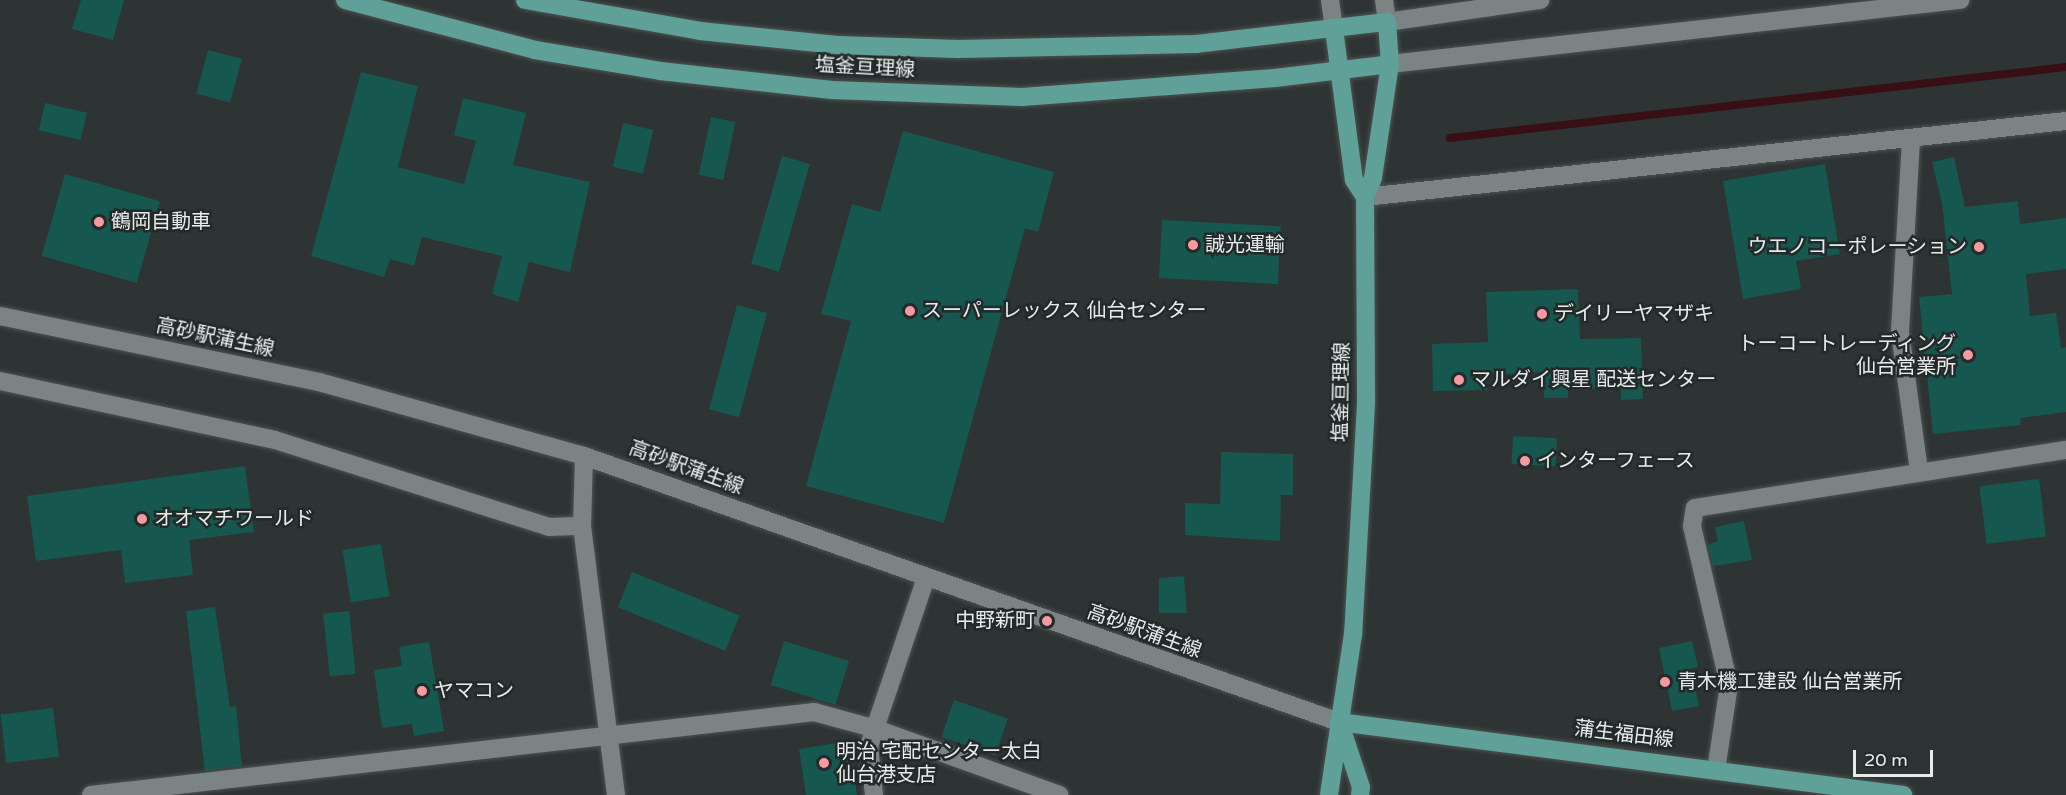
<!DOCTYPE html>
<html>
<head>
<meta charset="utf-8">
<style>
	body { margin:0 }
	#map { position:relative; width:2066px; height:795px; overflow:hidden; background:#2d3433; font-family:"Varela Round","Noto Sans JP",sans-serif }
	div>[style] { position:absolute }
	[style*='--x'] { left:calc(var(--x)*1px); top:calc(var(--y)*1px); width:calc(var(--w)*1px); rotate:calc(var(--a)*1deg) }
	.stream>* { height:8px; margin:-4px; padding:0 4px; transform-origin:4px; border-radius:4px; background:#380f15 }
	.building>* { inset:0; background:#165750; transform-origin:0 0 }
	.roads { filter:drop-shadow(0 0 2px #4c5251) drop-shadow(0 0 2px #4c5251) }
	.minor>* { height:18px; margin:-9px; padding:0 9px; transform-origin:9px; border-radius:9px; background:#7b8483 }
	.major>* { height:18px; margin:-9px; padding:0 9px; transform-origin:9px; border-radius:9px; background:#5fa099 }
	.dots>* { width:16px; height:16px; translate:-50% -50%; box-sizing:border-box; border:3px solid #232a29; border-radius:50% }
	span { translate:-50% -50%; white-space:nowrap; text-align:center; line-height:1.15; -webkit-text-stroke:5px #232a29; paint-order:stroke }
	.street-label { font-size:20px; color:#e7eceb }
	.poi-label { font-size:20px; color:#e7eceb }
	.left { translate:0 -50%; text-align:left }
	.right { translate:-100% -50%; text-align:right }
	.scale { position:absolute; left:1853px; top:750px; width:80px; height:27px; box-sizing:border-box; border:3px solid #e7eceb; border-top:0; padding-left:8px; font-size:18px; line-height:21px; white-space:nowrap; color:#e7eceb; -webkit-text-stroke:4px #232a29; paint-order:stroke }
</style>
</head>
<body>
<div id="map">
	<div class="stream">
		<div style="--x:1450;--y:138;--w:620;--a:-6.57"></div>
	</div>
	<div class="building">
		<div style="clip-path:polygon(81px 0,124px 0,113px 40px,72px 29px)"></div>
		<div style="left:208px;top:50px;width:35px;height:45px;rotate:15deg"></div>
		<div style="clip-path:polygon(361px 72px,418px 86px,398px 167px,464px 184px,476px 141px,454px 135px,463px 98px,526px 113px,513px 165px,590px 182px,570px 272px,529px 262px,518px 302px,492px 294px,502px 256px,422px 237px,414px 266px,390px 259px,384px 277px,311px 256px)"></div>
		<div style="left:45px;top:103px;width:43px;height:28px;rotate:13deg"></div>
		<div style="left:711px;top:117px;width:25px;height:59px;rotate:12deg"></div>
		<div style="left:623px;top:123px;width:31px;height:45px;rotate:13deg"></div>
		<div style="clip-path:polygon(903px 131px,1054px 172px,1038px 232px,1025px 228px,944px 523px,806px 486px,851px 321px,821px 314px,852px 204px,880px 212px)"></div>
		<div style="left:782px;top:156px;width:29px;height:112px;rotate:16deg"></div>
		<div style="clip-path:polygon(1954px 157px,1965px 207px,2018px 201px,2020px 224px,2066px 218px,2066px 269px,2026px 274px,2030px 316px,2056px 313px,2061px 348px,2066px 347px,2066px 412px,2020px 418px,2021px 425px,1933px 434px,1919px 297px,1952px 294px,1942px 203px,1932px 162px)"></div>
		<div style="clip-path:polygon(1825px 164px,1840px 254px,1796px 261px,1801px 289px,1743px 299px,1723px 181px)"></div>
		<div style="left:65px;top:174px;width:99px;height:85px;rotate:16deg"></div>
		<div style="left:1162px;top:220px;width:119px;height:58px;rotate:3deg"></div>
		<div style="clip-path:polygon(1578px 289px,1580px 339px,1641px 338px,1643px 399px,1621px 400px,1621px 388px,1568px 390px,1568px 398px,1544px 398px,1544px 372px,1487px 375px,1487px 390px,1433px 391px,1432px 344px,1488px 342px,1486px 292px)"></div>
		<div style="left:737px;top:305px;width:31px;height:108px;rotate:15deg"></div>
		<div style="left:1513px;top:436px;width:44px;height:28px;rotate:3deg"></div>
		<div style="clip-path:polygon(1221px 452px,1293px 454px,1293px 495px,1281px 495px,1280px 541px,1185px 535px,1185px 503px,1220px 504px)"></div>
		<div style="clip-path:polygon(245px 466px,254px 532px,189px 540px,193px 575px,125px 583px,121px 550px,36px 561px,27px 496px)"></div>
		<div style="left:2039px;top:479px;width:58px;height:60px;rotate:83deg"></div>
		<div style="clip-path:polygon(1744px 521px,1752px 560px,1713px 566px,1708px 545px,1718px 541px,1715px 527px)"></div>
		<div style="left:381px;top:544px;width:53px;height:39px;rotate:81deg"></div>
		<div style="left:632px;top:572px;width:116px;height:38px;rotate:22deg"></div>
		<div style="clip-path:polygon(1184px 576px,1187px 613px,1159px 613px,1159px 578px)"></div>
		<div style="clip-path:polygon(215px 607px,230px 707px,236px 706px,242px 766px,205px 771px,186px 611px)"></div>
		<div style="left:349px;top:611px;width:63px;height:26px;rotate:84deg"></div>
		<div style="left:784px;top:641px;width:68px;height:46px;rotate:17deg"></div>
		<div style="clip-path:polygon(1692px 641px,1698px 667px,1691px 668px,1699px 706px,1672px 711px,1659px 648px)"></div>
		<div style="clip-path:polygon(429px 642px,444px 731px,414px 736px,412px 724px,382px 728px,374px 670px,402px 666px,399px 647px)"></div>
		<div style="left:954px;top:700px;width:57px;height:39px;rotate:19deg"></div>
		<div style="left:53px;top:708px;width:49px;height:53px;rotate:83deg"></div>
		<div style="clip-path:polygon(849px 741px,857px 795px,806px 795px,799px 749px)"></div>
	</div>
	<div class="roads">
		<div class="minor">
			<div style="--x:1330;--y:0;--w:29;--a:82"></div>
			<div style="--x:1384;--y:0;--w:22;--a:82"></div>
			<div style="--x:1387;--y:22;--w:155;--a:-8.2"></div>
			<div style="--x:1390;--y:64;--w:574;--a:-6.41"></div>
			<div style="--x:1911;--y:140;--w:192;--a:93.3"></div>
			<div style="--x:1900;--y:332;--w:139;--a:82.2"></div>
			<div style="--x:1365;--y:197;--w:705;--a:-6.19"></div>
			<div style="--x:0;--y:316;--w:326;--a:11.7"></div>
			<div style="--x:319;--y:382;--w:275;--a:15.6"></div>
			<div style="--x:584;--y:456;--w:800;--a:19.41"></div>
			<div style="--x:0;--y:381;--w:281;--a:12.1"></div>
			<div style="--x:275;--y:440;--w:287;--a:17.6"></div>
			<div style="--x:549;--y:527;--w:33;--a:-2"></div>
			<div style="--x:584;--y:456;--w:70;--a:91.6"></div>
			<div style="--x:582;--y:526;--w:271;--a:82.8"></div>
			<div style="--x:1716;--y:770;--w:86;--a:-81.3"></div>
			<div style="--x:1729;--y:685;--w:163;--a:-103.1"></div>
			<div style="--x:1692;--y:526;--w:18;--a:-81"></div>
			<div style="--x:1695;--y:508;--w:376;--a:-8.9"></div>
			<div style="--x:91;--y:795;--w:728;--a:-6.55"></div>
			<div style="--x:814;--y:712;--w:64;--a:15.3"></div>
			<div style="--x:876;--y:729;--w:195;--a:19.8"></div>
			<div style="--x:874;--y:795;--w:49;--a:-95.8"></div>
			<div style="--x:869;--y:746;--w:177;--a:-71.3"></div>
		</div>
		<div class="major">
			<div style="--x:345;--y:0;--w:196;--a:14.7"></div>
			<div style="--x:535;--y:50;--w:127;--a:9.5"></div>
			<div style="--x:660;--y:71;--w:173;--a:6.3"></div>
			<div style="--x:832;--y:90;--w:190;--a:2.1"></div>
			<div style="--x:1022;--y:97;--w:254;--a:-4.3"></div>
			<div style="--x:1275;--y:78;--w:116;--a:-6.9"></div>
			<div style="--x:525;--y:0;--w:178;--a:10"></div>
			<div style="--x:700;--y:31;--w:138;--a:5.8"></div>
			<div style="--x:837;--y:45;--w:121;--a:1.9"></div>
			<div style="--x:958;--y:49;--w:238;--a:-1.2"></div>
			<div style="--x:1196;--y:44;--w:192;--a:-6.6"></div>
			<div style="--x:1387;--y:22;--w:42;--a:85.9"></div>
			<div style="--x:1390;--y:64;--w:115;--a:98.5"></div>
			<div style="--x:1373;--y:178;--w:21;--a:113"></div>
			<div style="--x:1365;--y:197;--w:207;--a:89.7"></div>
			<div style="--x:1366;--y:404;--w:230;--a:93.2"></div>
			<div style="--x:1353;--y:634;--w:163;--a:98.5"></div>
			<div style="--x:1334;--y:29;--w:152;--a:82.5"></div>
			<div style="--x:1354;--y:180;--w:20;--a:57"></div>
			<div style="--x:1339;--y:722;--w:569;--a:7.37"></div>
			<div style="--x:1341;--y:727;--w:63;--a:71.6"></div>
			<div style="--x:1361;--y:787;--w:8;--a:97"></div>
		</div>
	</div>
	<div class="dots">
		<div style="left:99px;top:222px;background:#f49aa1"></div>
		<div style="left:1193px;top:245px;background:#f49aa1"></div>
		<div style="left:1979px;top:247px;background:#f49aa1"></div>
		<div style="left:910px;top:311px;background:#f49aa1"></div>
		<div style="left:1542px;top:314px;background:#f49aa1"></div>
		<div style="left:1968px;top:355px;background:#f49aa1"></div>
		<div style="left:1459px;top:380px;background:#f49aa1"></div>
		<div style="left:1525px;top:461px;background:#f49aa1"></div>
		<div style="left:142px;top:519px;background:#f49aa1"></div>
		<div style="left:1047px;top:621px;background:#f49aa1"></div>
		<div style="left:1665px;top:682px;background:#f49aa1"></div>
		<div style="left:422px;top:691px;background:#f49aa1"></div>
		<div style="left:824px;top:763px;background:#f49aa1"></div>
	</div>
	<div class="street-label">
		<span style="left:865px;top:68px;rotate:3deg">塩釜亘理線</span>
		<span style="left:215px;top:338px;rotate:12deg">高砂駅蒲生線</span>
		<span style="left:1342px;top:392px;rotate:-89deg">塩釜亘理線</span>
		<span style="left:686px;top:468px;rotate:20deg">高砂駅蒲生線</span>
		<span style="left:1144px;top:632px;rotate:20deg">高砂駅蒲生線</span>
		<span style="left:1624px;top:735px;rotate:7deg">蒲生福田線</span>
	</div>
	<div class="poi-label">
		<span class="left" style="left:111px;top:222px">鶴岡自動車</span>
		<span class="left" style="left:1205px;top:245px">誠光運輸</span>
		<span class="right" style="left:1967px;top:247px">ウエノコーポレーション</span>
		<span class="left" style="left:922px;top:311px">スーパーレックス 仙台センター</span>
		<span class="left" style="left:1554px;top:314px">デイリーヤマザキ</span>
		<span class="right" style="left:1956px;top:356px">トーコートレーディング<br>仙台営業所</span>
		<span class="left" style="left:1471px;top:380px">マルダイ興星 配送センター</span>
		<span class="left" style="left:1537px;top:461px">インターフェース</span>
		<span class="left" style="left:154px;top:519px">オオマチワールド</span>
		<span class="right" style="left:1035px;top:621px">中野新町</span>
		<span class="left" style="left:1677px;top:682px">青木機工建設 仙台営業所</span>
		<span class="left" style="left:434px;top:691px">ヤマコン</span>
		<span class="left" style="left:836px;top:764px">明治 宅配センター太白<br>仙台港支店</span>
	</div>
	<div class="scale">20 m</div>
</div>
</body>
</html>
